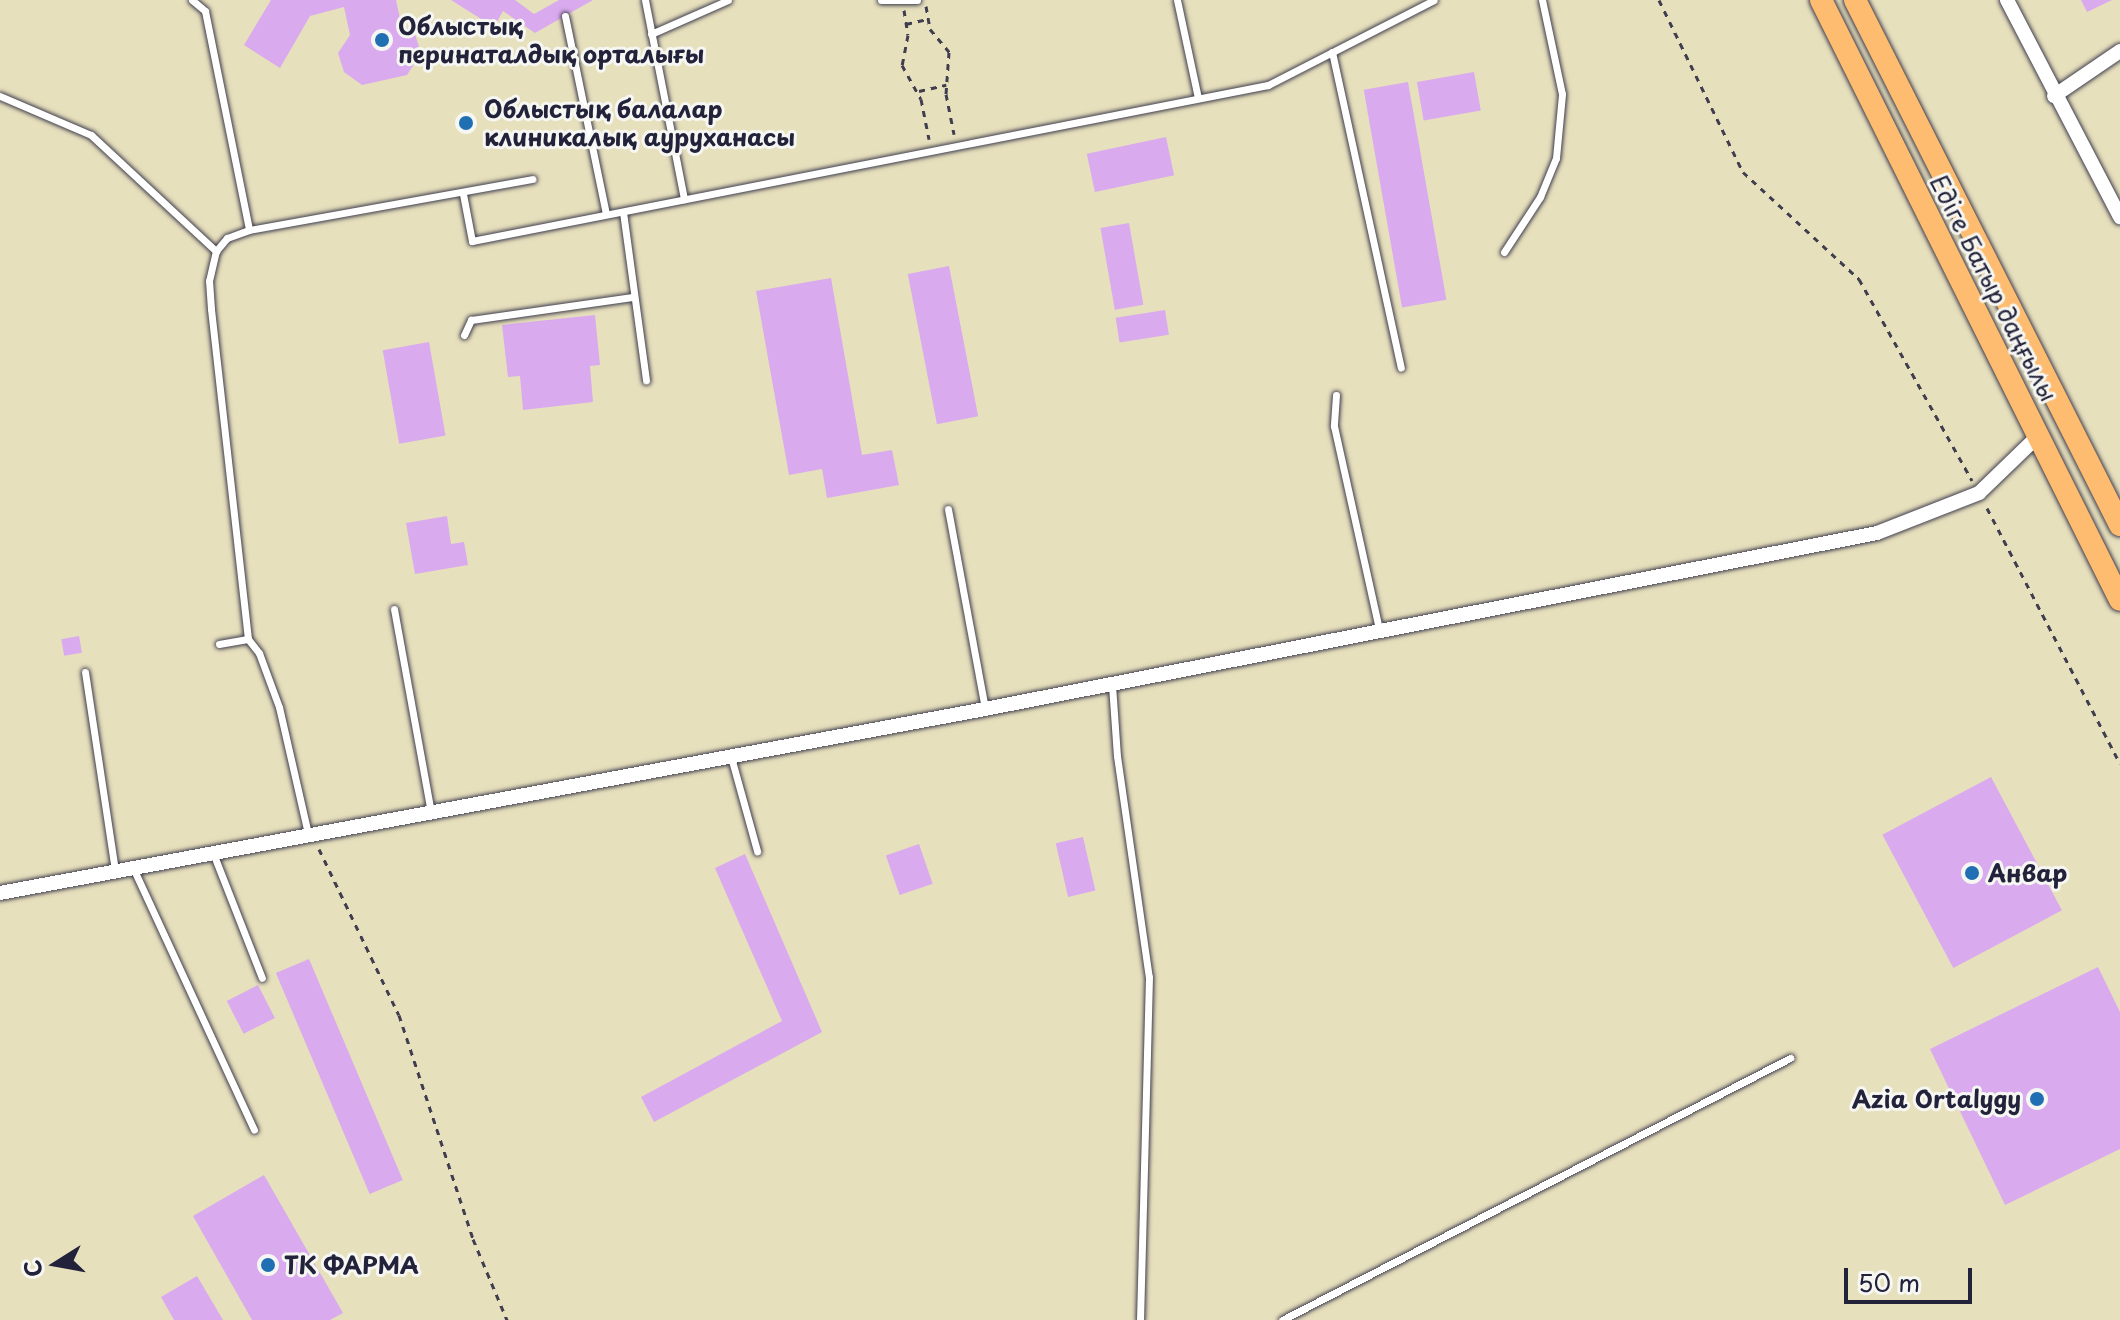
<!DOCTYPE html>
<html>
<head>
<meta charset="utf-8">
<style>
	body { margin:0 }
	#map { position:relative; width:2120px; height:1320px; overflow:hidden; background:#e7e0bd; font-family:"Playpen Sans",sans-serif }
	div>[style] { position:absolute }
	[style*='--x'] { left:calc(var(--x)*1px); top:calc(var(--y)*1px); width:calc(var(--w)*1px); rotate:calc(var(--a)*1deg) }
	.building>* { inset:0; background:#d9aaee; transform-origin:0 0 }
	.path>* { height:3px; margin-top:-1.5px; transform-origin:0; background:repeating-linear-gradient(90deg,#403e4e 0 6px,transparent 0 12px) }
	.roads { filter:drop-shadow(0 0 2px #403e4e) drop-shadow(0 0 2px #403e4e) }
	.lane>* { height:7px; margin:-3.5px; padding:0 3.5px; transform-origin:3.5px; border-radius:3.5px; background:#fff }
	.street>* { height:14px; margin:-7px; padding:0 7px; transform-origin:7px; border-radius:7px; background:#fff }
	.primary>* { height:22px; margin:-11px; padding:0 11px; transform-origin:11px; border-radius:11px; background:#fdbc6f }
	.dots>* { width:22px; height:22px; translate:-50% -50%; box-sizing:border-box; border:4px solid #f6f6f2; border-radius:50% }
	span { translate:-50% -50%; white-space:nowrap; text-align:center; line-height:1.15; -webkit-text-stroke:6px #f6f6f2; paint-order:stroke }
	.poi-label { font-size:24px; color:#22223b; font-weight:700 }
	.left { translate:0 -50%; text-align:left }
	.right { translate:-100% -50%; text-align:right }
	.street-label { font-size:24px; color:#22223b }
	.north { position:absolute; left:16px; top:1224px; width:80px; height:80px; -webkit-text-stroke:6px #f6f6f2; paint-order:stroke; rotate:259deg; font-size:22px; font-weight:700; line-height:32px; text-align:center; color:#22223b }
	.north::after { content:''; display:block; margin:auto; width:28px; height:36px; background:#22223b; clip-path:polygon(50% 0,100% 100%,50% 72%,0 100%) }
	.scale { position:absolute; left:1844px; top:1268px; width:128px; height:36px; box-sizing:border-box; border:4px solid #22223b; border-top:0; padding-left:10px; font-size:24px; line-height:28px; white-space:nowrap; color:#22223b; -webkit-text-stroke:6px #f6f6f2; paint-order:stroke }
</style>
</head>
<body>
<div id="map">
	<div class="building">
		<div style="clip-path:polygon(271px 0,396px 0,401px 23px,415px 34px,421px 53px,407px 75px,362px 85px,344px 72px,338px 53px,350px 35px,344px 7px,310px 16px,280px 68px,244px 45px)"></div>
		<div style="clip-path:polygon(451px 0,515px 0,534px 14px,559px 0,593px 0,535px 33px,503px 11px,494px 27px)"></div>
		<div style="clip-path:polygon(2081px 0,2112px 0,2087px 12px)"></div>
		<div style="left:1474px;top:72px;width:39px;height:58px;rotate:80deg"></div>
		<div style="left:1408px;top:82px;width:221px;height:45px;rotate:80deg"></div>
		<div style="left:1166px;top:137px;width:39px;height:81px;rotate:78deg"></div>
		<div style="left:1129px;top:223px;width:83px;height:29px;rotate:80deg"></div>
		<div style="left:949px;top:266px;width:153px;height:42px;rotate:79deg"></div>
		<div style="clip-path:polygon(831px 278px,862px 455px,892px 450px,899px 485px,827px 498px,822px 469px,789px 475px,756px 291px)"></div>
		<div style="left:1165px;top:310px;width:25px;height:50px;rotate:81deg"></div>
		<div style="clip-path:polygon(595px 315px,600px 365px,590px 366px,593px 402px,523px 410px,520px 376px,508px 377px,502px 325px)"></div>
		<div style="left:429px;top:342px;width:95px;height:47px;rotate:80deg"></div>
		<div style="clip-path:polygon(447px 516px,451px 544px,464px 542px,468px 565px,415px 574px,406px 523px)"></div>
		<div style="left:79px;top:636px;width:17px;height:18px;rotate:80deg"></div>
		<div style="left:1991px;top:777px;width:151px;height:123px;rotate:62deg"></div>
		<div style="left:1083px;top:837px;width:55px;height:28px;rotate:77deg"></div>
		<div style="left:919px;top:844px;width:42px;height:35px;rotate:71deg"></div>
		<div style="clip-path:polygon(745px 854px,822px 1032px,654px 1122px,641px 1097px,782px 1021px,715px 868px)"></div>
		<div style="left:309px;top:959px;width:240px;height:36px;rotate:67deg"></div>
		<div style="clip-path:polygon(2098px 967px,2120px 1012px,2120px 1149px,2005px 1205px,1930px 1049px)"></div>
		<div style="left:258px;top:985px;width:37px;height:35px;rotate:63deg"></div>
		<div style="clip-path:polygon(264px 1175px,343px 1313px,330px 1320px,252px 1320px,193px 1216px)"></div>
		<div style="clip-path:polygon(197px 1276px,223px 1320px,174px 1320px,161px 1297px)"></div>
	</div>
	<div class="path">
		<div style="--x:1659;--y:0;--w:191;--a:64"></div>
		<div style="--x:1743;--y:172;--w:158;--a:42.7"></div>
		<div style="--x:1859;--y:279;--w:231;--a:60.7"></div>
		<div style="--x:926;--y:6;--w:23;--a:80"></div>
		<div style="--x:930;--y:29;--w:30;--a:50"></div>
		<div style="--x:949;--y:52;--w:42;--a:94.1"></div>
		<div style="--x:946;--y:94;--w:41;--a:78.7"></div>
		<div style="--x:904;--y:10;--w:25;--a:81"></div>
		<div style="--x:908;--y:35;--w:31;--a:101"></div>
		<div style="--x:902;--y:65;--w:39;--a:61"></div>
		<div style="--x:921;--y:99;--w:41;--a:78.7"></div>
		<div style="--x:906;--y:24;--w:23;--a:-13"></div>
		<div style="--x:919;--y:91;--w:28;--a:-13"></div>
		<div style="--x:1987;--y:508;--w:288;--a:62.5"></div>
		<div style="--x:319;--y:849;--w:184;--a:64.3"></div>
		<div style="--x:399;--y:1015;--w:236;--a:71.7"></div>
		<div style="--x:473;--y:1239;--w:88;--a:67.2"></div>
	</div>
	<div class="roads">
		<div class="lane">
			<div style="--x:192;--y:0;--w:17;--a:40"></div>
			<div style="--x:205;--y:11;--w:223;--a:78.6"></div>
			<div style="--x:645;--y:0;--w:203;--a:78.9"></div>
			<div style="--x:881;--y:0;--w:36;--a:0"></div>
			<div style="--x:1177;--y:0;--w:100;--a:77.9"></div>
			<div style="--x:565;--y:16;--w:202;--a:78.3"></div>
			<div style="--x:651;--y:34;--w:84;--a:-23.8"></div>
			<div style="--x:1332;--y:52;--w:323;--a:77.7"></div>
			<div style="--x:0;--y:96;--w:99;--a:23.2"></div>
			<div style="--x:91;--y:135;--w:171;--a:42.9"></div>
			<div style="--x:463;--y:194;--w:48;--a:79.2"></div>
			<div style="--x:472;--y:241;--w:811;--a:-11.09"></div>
			<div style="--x:1268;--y:85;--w:186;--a:-27.1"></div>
			<div style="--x:623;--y:212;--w:170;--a:82.2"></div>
			<div style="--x:1504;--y:252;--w:66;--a:-56.8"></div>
			<div style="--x:1540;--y:197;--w:42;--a:-67.7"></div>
			<div style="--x:1556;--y:158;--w:64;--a:-84.6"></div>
			<div style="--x:1562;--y:94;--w:96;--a:-102"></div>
			<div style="--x:464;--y:335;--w:17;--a:-65"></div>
			<div style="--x:471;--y:320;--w:163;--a:-8.1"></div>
			<div style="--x:1336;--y:395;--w:31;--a:94"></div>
			<div style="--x:1334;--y:426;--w:208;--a:77.5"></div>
			<div style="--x:948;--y:509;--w:203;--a:79.5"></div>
			<div style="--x:394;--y:609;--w:206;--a:79.7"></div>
			<div style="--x:248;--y:639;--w:332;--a:-96.4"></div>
			<div style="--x:211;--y:309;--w:28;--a:-94"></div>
			<div style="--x:209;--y:281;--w:31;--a:-77"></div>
			<div style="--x:216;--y:251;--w:17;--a:-50"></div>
			<div style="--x:227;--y:238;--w:23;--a:-20"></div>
			<div style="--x:249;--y:230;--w:288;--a:-10.2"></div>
			<div style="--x:219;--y:644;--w:29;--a:-10"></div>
			<div style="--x:248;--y:639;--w:18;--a:52"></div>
			<div style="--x:259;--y:653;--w:58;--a:69.7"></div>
			<div style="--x:279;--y:707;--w:130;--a:77.1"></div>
			<div style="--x:85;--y:672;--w:201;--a:81.4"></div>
			<div style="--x:1112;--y:685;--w:71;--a:86"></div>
			<div style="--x:1117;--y:756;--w:223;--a:81.8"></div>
			<div style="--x:1149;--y:977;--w:343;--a:91.5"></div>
			<div style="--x:731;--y:757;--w:98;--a:74.5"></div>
			<div style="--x:213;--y:853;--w:134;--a:68.6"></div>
			<div style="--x:134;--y:870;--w:286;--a:65.2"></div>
			<div style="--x:1282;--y:1320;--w:572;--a:-27.28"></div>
		</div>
		<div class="street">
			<div style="--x:2007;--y:0;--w:245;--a:62.5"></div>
			<div style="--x:2054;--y:96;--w:80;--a:-34.3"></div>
			<div style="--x:0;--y:893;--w:1002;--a:-10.58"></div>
			<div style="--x:985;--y:709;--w:909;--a:-11.16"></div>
			<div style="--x:1877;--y:533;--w:110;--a:-21.4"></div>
			<div style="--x:1979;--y:493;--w:83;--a:-44"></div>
		</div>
		<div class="primary">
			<div style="--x:1821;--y:0;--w:670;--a:63.51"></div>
			<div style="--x:1855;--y:0;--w:588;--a:63.22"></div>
		</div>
	</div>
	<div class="dots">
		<div style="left:382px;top:40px;background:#1f6fb2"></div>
		<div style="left:466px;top:123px;background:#1f6fb2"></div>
		<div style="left:1972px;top:873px;background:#1f6fb2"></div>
		<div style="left:2037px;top:1099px;background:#1f6fb2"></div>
		<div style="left:268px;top:1265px;background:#1f6fb2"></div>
	</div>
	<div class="poi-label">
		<span class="left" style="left:398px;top:40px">Облыстық<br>перинаталдық орталығы</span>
		<span class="left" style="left:484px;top:123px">Облыстық балалар<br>клиникалық ауруханасы</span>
		<span class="left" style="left:1988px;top:873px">Анвар</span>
		<span class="right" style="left:2021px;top:1099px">Azia Ortalygy</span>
		<span class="left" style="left:284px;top:1265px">ТК ФАРМА</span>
	</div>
	<div class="street-label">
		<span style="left:1994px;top:288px;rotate:63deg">Едіге Батыр даңғылы</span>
	</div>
	<div class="north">С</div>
	<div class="scale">50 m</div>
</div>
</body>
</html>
